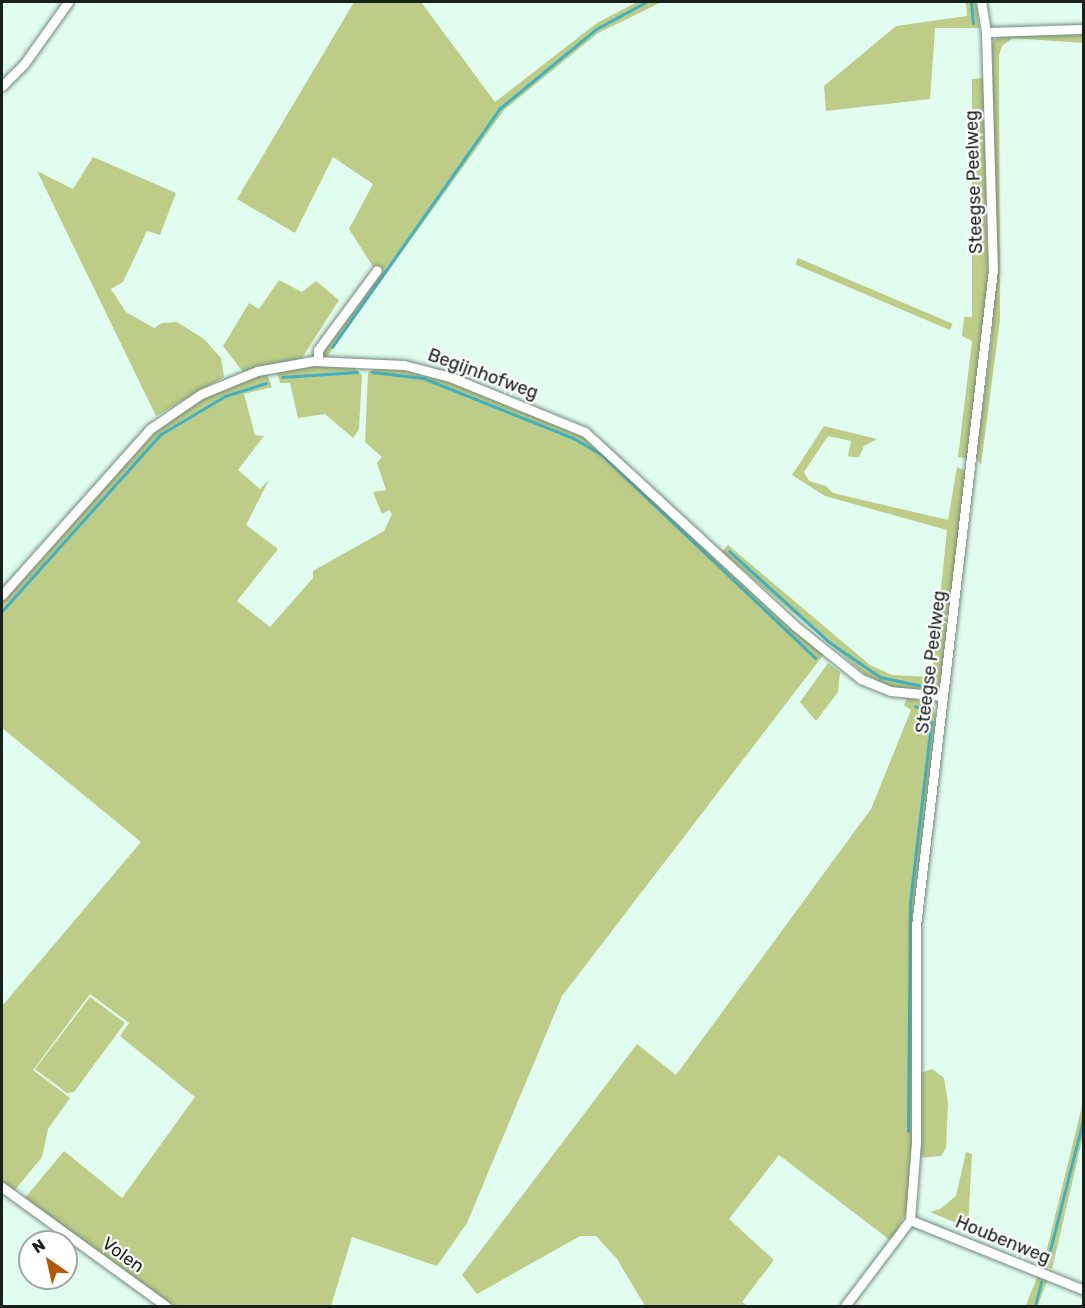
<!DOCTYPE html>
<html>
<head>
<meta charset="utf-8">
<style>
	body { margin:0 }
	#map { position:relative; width:1085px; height:1308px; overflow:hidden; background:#e1fdef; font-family:Rubik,sans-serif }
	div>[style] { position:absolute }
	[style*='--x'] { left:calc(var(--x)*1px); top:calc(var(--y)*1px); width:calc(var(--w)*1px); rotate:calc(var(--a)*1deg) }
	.green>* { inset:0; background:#bdcd87; transform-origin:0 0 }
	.stream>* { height:3px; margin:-1.5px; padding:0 1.5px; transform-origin:1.5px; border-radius:1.5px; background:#42b1c3 }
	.roads { filter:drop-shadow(0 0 2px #708a7d) drop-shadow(0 0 2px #708a7d) }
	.minor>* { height:9px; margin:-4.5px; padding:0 4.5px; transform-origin:4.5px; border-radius:4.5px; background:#fff }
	span { translate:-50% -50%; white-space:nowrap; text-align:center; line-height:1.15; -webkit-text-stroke:4.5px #fff; paint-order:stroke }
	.street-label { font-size:18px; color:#17211c }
	.frame { position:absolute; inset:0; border:3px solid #17211c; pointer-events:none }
	.north { position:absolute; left:18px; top:1230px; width:60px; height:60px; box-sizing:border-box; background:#fff; border:2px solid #a2a6a4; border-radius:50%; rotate:326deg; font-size:16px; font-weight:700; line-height:24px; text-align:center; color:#17211c }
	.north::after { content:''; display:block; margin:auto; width:21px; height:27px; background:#b45704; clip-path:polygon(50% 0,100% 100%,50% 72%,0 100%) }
</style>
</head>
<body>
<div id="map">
	<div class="green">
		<div style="clip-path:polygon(354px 2px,421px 2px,495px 102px,597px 23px,637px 2px,662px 2px,598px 33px,504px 110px,326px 358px,321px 348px,377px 273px,349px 229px,373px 184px,333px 157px,295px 233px,237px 199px)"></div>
		<div style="clip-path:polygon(966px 2px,976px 2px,979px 28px,935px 28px,930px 99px,826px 111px,824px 86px,896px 26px,967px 16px)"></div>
		<div style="clip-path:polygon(1083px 33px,1083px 43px,1013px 38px,1002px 46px,999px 56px,1000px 320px,981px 465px,976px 457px,992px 336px,994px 202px,989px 58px,993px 41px,1003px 34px)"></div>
		<div style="clip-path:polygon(983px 78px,989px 299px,968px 459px,958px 457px,972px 341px,962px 336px,964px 317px,972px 317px,972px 79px)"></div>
		<div style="clip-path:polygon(93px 157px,176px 193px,160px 235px,147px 231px,123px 282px,111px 289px,126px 312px,154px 328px,162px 323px,177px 322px,204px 339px,221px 358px,224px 377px,156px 416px,37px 171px,73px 189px)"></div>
		<div style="left:798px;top:258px;width:168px;height:7px;rotate:23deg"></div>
		<div style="clip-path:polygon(279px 280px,302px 292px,316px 281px,339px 300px,302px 358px,243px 372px,223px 346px,249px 303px,259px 309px)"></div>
		<div style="clip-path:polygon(317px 365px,354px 367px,362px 375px,359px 429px,353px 438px,325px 414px,298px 418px,290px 383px,280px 383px,277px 372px)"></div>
		<div style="clip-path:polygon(377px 366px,440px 376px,592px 441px,824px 654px,562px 996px,467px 1223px,437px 1266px,352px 1237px,331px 1306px,173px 1306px,84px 1245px,25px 1198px,64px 1151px,122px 1198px,195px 1097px,120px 1036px,129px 1023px,90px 994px,33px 1070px,70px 1098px,48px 1129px,42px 1157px,14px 1191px,2px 1182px,2px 1006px,141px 842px,2px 728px,2px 598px,160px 427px,218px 390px,267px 374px,272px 387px,244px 394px,255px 435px,264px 436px,238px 470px,260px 489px,269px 480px,246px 525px,278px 549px,237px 601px,270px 627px,313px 578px,313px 571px,384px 531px,392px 514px,389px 510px,382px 514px,373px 492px,386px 490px,377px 463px,382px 457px,365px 442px,368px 373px)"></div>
		<div style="clip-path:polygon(824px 426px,877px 439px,864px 446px,859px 457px,853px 457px,848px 456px,851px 441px,828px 436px,804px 472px,809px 481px,826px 486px,833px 493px,948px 520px,957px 467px,968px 472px,942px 683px,938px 690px,919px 693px,887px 686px,865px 674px,722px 552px,728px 545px,870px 665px,892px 675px,932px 677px,947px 530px,825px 496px,792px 475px)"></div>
		<div style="clip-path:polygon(828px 663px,840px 672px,838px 692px,816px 721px,800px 702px)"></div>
		<div style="clip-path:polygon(907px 698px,924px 701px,934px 708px,936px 721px,912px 936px,912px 1152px,906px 1213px,891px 1241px,779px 1155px,729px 1219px,774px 1260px,742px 1302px,748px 1306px,645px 1306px,617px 1259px,596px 1236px,580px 1236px,477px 1294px,462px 1275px,637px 1044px,676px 1075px,871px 809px,911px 710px,904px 705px)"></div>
		<div style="clip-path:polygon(90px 997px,125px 1023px,74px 1092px,67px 1093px,35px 1069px)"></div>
		<div style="clip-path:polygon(932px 1069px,944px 1078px,948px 1103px,946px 1148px,941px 1156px,919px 1158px,921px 1073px)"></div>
		<div style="clip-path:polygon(1083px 1102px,1083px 1136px,1052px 1269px,1043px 1265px)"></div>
		<div style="clip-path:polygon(966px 1152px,972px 1154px,968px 1228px,930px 1212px,940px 1209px,956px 1196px)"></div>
		<div style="left:1038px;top:1275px;width:11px;height:32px;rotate:22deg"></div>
	</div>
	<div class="stream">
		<div style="--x:971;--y:2;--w:21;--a:85"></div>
		<div style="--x:332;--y:347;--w:291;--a:-54.9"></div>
		<div style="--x:499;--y:109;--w:126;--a:-39.5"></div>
		<div style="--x:596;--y:29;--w:57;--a:-28.4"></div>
		<div style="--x:372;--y:372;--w:51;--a:6.7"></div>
		<div style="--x:423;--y:378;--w:162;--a:21.8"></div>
		<div style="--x:573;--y:438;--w:32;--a:30"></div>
		<div style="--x:601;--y:454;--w:296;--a:43.6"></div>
		<div style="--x:282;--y:377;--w:75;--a:-3.8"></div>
		<div style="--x:729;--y:551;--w:135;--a:42.3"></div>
		<div style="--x:829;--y:642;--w:62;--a:34.5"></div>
		<div style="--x:880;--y:677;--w:43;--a:12.1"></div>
		<div style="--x:922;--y:686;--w:14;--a:-30"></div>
		<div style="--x:2;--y:611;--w:238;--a:-48.1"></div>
		<div style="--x:161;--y:434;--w:74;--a:-30.7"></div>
		<div style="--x:225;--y:396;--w:43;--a:-17.6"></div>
		<div style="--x:908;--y:1131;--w:229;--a:-89.5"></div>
		<div style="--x:910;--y:902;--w:181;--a:-83.3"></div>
		<div style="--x:931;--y:722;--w:12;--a:-114"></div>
		<div style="--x:926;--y:711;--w:12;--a:-156"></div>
		<div style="--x:1047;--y:1262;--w:151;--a:-75.8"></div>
		<div style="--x:1035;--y:1306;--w:25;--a:-76"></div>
	</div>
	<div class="roads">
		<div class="minor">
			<div style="--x:986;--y:32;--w:98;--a:-1.8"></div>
			<div style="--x:2;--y:86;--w:31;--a:-45"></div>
			<div style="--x:24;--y:64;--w:76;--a:-54.6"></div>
			<div style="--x:318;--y:361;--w:11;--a:-90"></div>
			<div style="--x:318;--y:350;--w:99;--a:-53.6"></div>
			<div style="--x:2;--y:595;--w:222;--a:-48.3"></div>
			<div style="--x:150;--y:429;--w:62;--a:-34.5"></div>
			<div style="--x:201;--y:394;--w:61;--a:-22.3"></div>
			<div style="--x:257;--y:371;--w:57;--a:-10.1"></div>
			<div style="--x:313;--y:361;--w:91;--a:2.5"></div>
			<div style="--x:404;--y:365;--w:48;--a:14.6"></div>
			<div style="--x:450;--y:377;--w:146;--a:22.2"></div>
			<div style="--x:585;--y:432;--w:284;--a:42.7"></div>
			<div style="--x:794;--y:625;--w:86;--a:38.9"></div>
			<div style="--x:861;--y:679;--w:31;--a:22"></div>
			<div style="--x:890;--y:691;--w:53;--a:5.4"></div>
			<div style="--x:2;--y:1187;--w:203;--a:36"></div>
			<div style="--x:910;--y:1220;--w:188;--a:21.9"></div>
			<div style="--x:845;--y:1306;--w:108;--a:-52.9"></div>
			<div style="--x:910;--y:1220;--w:78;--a:-85.6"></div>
			<div style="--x:916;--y:1142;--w:216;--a:-90"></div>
			<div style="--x:916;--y:926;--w:661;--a:-83.31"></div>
			<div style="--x:993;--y:270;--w:238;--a:-91.7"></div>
			<div style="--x:986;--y:32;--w:30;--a:-99"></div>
		</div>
	</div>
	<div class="street-label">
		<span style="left:974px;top:182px;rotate:-92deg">Steegse Peelweg</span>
		<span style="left:483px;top:374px;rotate:20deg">Begijnhofweg</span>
		<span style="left:931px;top:662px;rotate:-83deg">Steegse Peelweg</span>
		<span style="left:1003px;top:1240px;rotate:22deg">Houbenweg</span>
		<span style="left:123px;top:1255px;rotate:36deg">Volen</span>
	</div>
	<div class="frame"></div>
	<div class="north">N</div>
</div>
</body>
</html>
